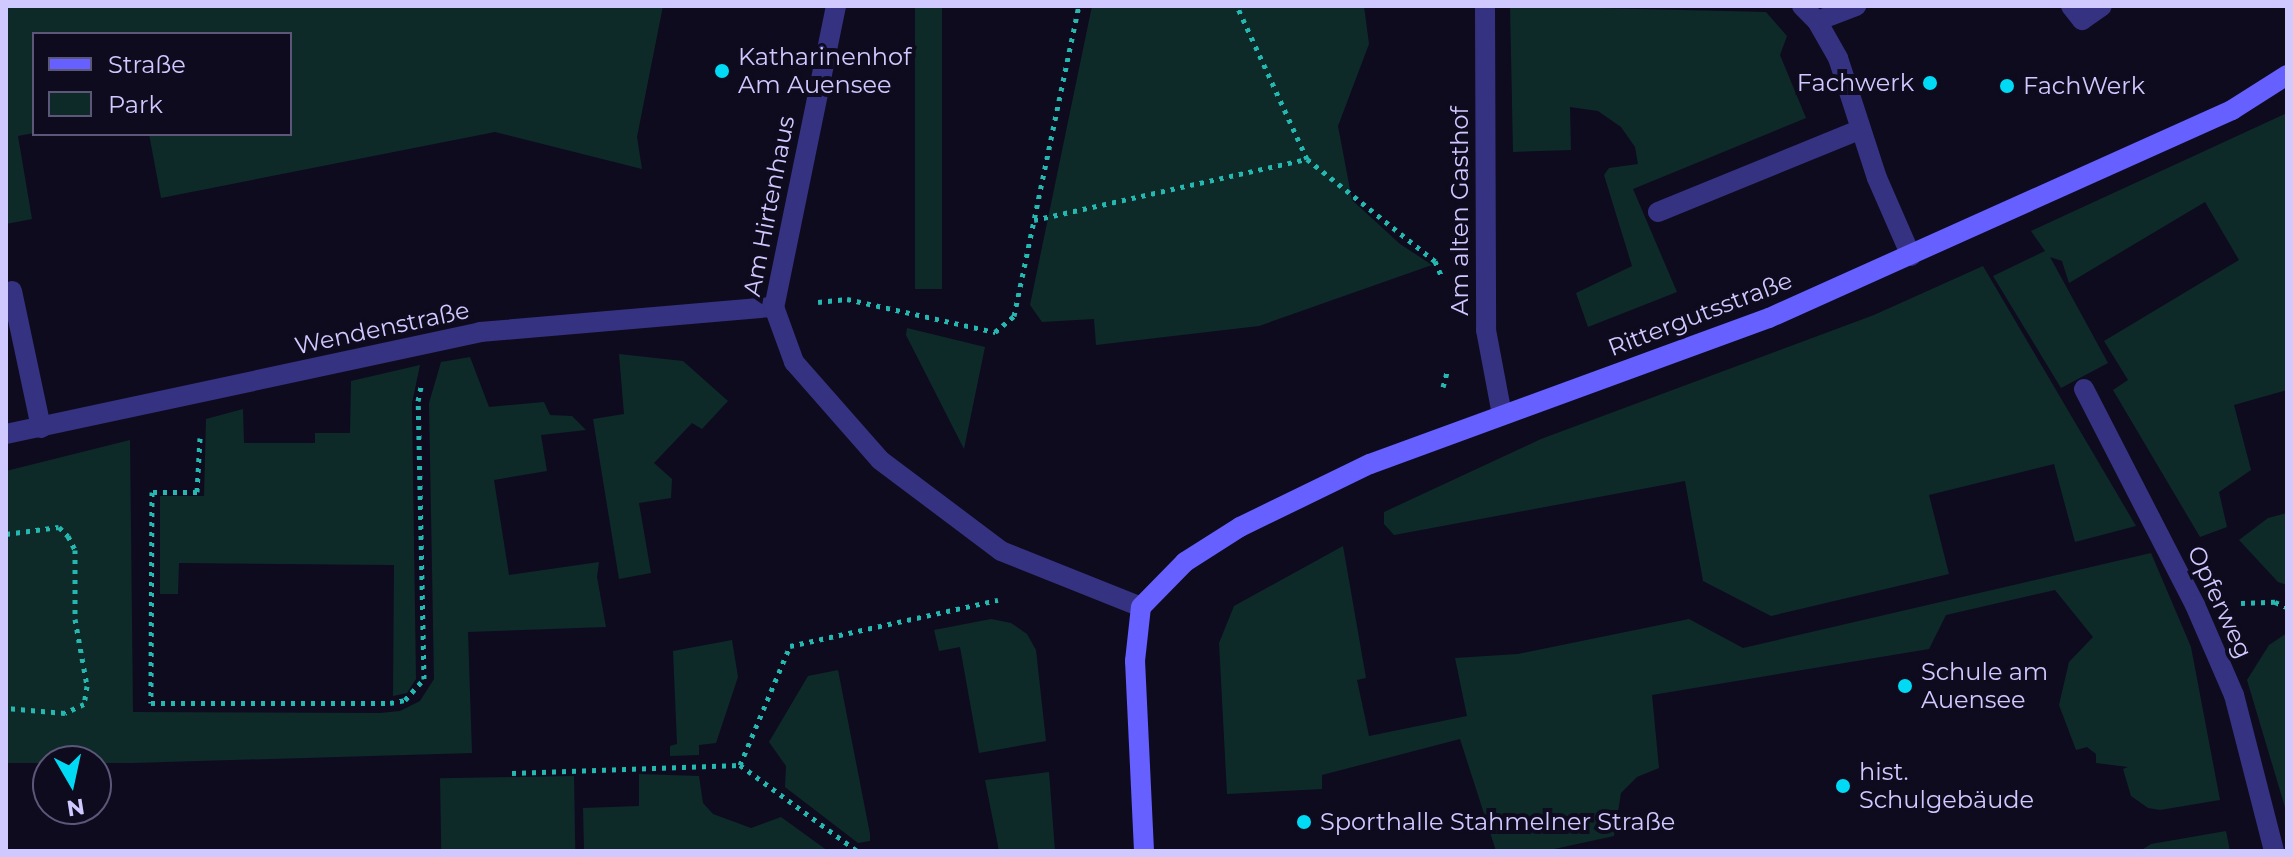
<!DOCTYPE html>
<html>
<head>
<meta charset="utf-8">
<style>
	body { margin:0 }
	#map { position:relative; width:2293px; height:857px; overflow:hidden; background:#0e0b1f; font-family:Montserrat,sans-serif }
	div>[style] { position:absolute }
	[style*='--x'] { left:calc(var(--x)*1px); top:calc(var(--y)*1px); width:calc(var(--w)*1px); rotate:calc(var(--a)*1deg) }
	.green>* { inset:0; background:#0d2a29; transform-origin:0 0 }
	.path>* { height:5px; margin-top:-2.5px; transform-origin:0; background:repeating-linear-gradient(90deg,#24b8b0 0 4px,transparent 0 10px) }
	.lane>* { height:20px; margin:-10px; padding:0 10px; transform-origin:10px; border-radius:10px; background:#363282 }
	.street>* { height:20px; margin:-10px; padding:0 10px; transform-origin:10px; border-radius:10px; background:#363282 }
	.secondary>* { height:20px; margin:-10px; padding:0 10px; transform-origin:10px; border-radius:10px; background:#6560ff }
	.dots>* { width:22px; height:22px; translate:-50% -50%; box-sizing:border-box; border:4px solid #0e0b1f; border-radius:50% }
	span { translate:-50% -50%; white-space:nowrap; text-align:center; line-height:1.15; -webkit-text-stroke:8px #0e0b1f; paint-order:stroke }
	.poi-label { font-size:24px; color:#d0c9ff }
	.left { translate:0 -50%; text-align:left }
	.right { translate:-100% -50%; text-align:right }
	.street-label { font-size:24px; color:#d0c9ff }
	.frame { position:absolute; inset:0; border:8px solid #d0c9ff; pointer-events:none }
	.legend { position:absolute; left:32px; top:32px; width:260px; height:104px; box-sizing:border-box; background:#0e0b1f; border:2px solid #5c5779; margin:0; padding:10px 14px; list-style:none; font-size:24px; color:#d0c9ff }
	.legend li { display:flex; align-items:center; gap:16px; height:40px }
	.legend b { width:40px; border:2px solid #5c5779 }
	.north { position:absolute; left:32px; top:745px; width:80px; height:80px; box-sizing:border-box; background:#0e0b1f; border:2px solid #5c5779; border-radius:50%; rotate:171deg; font-size:22px; font-weight:700; line-height:32px; text-align:center; color:#d0c9ff }
	.north::after { content:''; display:block; margin:auto; width:28px; height:36px; background:#00daf4; clip-path:polygon(50% 0,100% 100%,50% 72%,0 100%) }
</style>
</head>
<body>
<div id="map">
	<div class="green">
		<div style="clip-path:polygon(6px 6px,663px 6px,637px 137px,642px 169px,495px 132px,161px 198px,149px 134px,290px 134px,290px 34px,34px 34px,34px 133px,18px 136px,32px 219px,6px 224px)"></div>
		<div style="left:915px;top:6px;width:27px;height:283px"></div>
		<div style="clip-path:polygon(1092px 6px,1364px 6px,1369px 44px,1338px 126px,1352px 200px,1400px 244px,1432px 265px,1259px 326px,1096px 345px,1094px 319px,1042px 322px,1030px 305px)"></div>
		<div style="clip-path:polygon(1510px 6px,1766px 12px,1787px 36px,1780px 55px,1806px 118px,1633px 189px,1677px 292px,1588px 327px,1576px 293px,1632px 266px,1604px 175px,1609px 168px,1638px 164px,1635px 147px,1621px 127px,1598px 111px,1570px 107px,1571px 150px,1513px 152px)"></div>
		<div style="clip-path:polygon(2287px 113px,2287px 390px,2234px 405px,2251px 470px,2219px 492px,2227px 527px,2200px 537px,2113px 390px,2128px 380px,2104px 341px,2239px 260px,2205px 202px,2069px 283px,2062px 261px,2050px 257px,2108px 363px,2061px 388px,1993px 276px,2045px 251px,2031px 231px)"></div>
		<div style="clip-path:polygon(1983px 266px,2136px 526px,2075px 542px,2054px 464px,1929px 495px,1949px 574px,1771px 616px,1703px 581px,1685px 481px,1394px 535px,1384px 524px,1384px 512px,1541px 439px,1874px 315px)"></div>
		<div style="clip-path:polygon(907px 328px,985px 347px,964px 449px,906px 335px)"></div>
		<div style="clip-path:polygon(619px 354px,683px 361px,728px 401px,702px 429px,692px 423px,654px 463px,672px 479px,671px 498px,639px 503px,651px 573px,619px 579px,593px 419px,624px 414px)"></div>
		<div style="clip-path:polygon(470px 357px,489px 407px,544px 402px,550px 415px,572px 416px,586px 430px,541px 435px,547px 471px,494px 480px,509px 575px,599px 562px,597px 577px,606px 627px,468px 632px,472px 753px,132px 763px,6px 763px,6px 471px,130px 440px,133px 712px,380px 713px,400px 711px,420px 701px,434px 679px,429px 403px,441px 362px)"></div>
		<div style="clip-path:polygon(420px 365px,412px 403px,416px 679px,407px 693px,393px 696px,394px 565px,179px 563px,178px 594px,160px 594px,160px 496px,204px 496px,206px 419px,243px 409px,244px 443px,315px 443px,315px 433px,350px 433px,351px 381px)"></div>
		<div style="clip-path:polygon(2287px 513px,2287px 585px,2278px 582px,2239px 540px,2268px 518px)"></div>
		<div style="clip-path:polygon(1343px 546px,1366px 678px,1357px 680px,1369px 736px,1467px 716px,1455px 658px,1518px 654px,1689px 619px,1743px 648px,2151px 553px,2191px 647px,2220px 800px,2160px 810px,2148px 808px,2131px 796px,2123px 769px,2128px 767px,2096px 763px,2096px 754px,2087px 747px,2076px 750px,2059px 705px,2069px 662px,2093px 637px,2055px 590px,1946px 615px,1929px 649px,1652px 695px,1659px 768px,1637px 777px,1621px 793px,1614px 836px,1545px 851px,1496px 851px,1460px 739px,1322px 775px,1322px 789px,1227px 794px,1219px 643px,1234px 606px)"></div>
		<div style="clip-path:polygon(991px 619px,1011px 623px,1027px 634px,1036px 650px,1046px 741px,979px 753px,960px 647px,939px 651px,934px 630px)"></div>
		<div style="clip-path:polygon(2287px 633px,2287px 814px,2247px 680px,2269px 645px)"></div>
		<div style="clip-path:polygon(732px 640px,738px 677px,716px 743px,699px 745px,699px 755px,670px 756px,670px 746px,677px 744px,673px 651px)"></div>
		<div style="clip-path:polygon(838px 670px,870px 834px,870px 841px,858px 843px,785px 787px,786px 766px,769px 742px,808px 676px)"></div>
		<div style="clip-path:polygon(1049px 772px,1055px 851px,999px 851px,985px 780px)"></div>
		<div style="clip-path:polygon(639px 774px,699px 776px,703px 803px,713px 814px,751px 828px,781px 817px,828px 851px,584px 851px,583px 808px,639px 806px)"></div>
		<div style="left:574px;top:776px;width:75px;height:134px;rotate:89deg"></div>
		<div style="clip-path:polygon(2226px 831px,2230px 851px,2140px 851px,2151px 844px)"></div>
	</div>
	<div class="path">
		<div style="--x:1307;--y:159;--w:164;--a:38.6"></div>
		<div style="--x:1435;--y:261;--w:15;--a:67"></div>
		<div style="--x:1034;--y:220;--w:280;--a:-12.6"></div>
		<div style="--x:1307;--y:159;--w:168;--a:-114.6"></div>
		<div style="--x:818;--y:302;--w:29;--a:-6"></div>
		<div style="--x:847;--y:299;--w:152;--a:12.6"></div>
		<div style="--x:995;--y:332;--w:25;--a:-40"></div>
		<div style="--x:1014;--y:316;--w:317;--a:-78.2"></div>
		<div style="--x:1443;--y:387;--w:16;--a:-75"></div>
		<div style="--x:200;--y:438;--w:54;--a:93.2"></div>
		<div style="--x:197;--y:492;--w:45;--a:180"></div>
		<div style="--x:152;--y:492;--w:211;--a:90.3"></div>
		<div style="--x:151;--y:703;--w:239;--a:0"></div>
		<div style="--x:390;--y:703;--w:15;--a:-11"></div>
		<div style="--x:405;--y:700;--w:28;--a:-48"></div>
		<div style="--x:424;--y:679;--w:278;--a:-91.2"></div>
		<div style="--x:418;--y:401;--w:14;--a:-78"></div>
		<div style="--x:6;--y:534;--w:53;--a:-7.5"></div>
		<div style="--x:59;--y:527;--w:13;--a:45"></div>
		<div style="--x:68;--y:536;--w:16;--a:63"></div>
		<div style="--x:75;--y:550;--w:69;--a:90"></div>
		<div style="--x:75;--y:619;--w:68;--a:79.8"></div>
		<div style="--x:87;--y:686;--w:18;--a:99"></div>
		<div style="--x:84;--y:704;--w:21;--a:155"></div>
		<div style="--x:65;--y:713;--w:59;--a:-175.2"></div>
		<div style="--x:2241;--y:603;--w:34;--a:-2"></div>
		<div style="--x:2275;--y:602;--w:13;--a:23"></div>
		<div style="--x:740;--y:765;--w:145;--a:36.3"></div>
		<div style="--x:512;--y:773;--w:228;--a:-2"></div>
		<div style="--x:740;--y:765;--w:129;--a:-67.2"></div>
		<div style="--x:790;--y:646;--w:213;--a:-12.5"></div>
	</div>
	<div class="lane">
		<div style="--x:2071;--y:6;--w:18;--a:52"></div>
		<div style="--x:2082;--y:20;--w:24;--a:-35"></div>
		<div style="--x:1817;--y:21;--w:42;--a:-21"></div>
		<div style="--x:1658;--y:212;--w:219;--a:-22.2"></div>
		<div style="--x:12;--y:291;--w:140;--a:78"></div>
		<div style="--x:6;--y:434;--w:485;--a:-12.1"></div>
		<div style="--x:480;--y:332;--w:295;--a:-4.9"></div>
	</div>
	<div class="street">
		<div style="--x:836;--y:6;--w:307;--a:101.6"></div>
		<div style="--x:774;--y:307;--w:59;--a:70"></div>
		<div style="--x:794;--y:362;--w:130;--a:48.7"></div>
		<div style="--x:880;--y:460;--w:151;--a:36.9"></div>
		<div style="--x:1001;--y:551;--w:151;--a:21.8"></div>
		<div style="--x:1485;--y:6;--w:324;--a:89.8"></div>
		<div style="--x:1486;--y:330;--w:86;--a:79.3"></div>
		<div style="--x:1802;--y:6;--w:21;--a:45"></div>
		<div style="--x:1817;--y:21;--w:43;--a:60.4"></div>
		<div style="--x:1838;--y:58;--w:126;--a:72"></div>
		<div style="--x:1877;--y:178;--w:85;--a:66.4"></div>
		<div style="--x:2084;--y:389;--w:243;--a:62.8"></div>
		<div style="--x:2195;--y:605;--w:98;--a:66.6"></div>
		<div style="--x:2234;--y:695;--w:161;--a:75.6"></div>
	</div>
	<div class="secondary">
		<div style="--x:1144;--y:851;--w:190;--a:-92.7"></div>
		<div style="--x:1135;--y:661;--w:54;--a:-83.7"></div>
		<div style="--x:1141;--y:607;--w:63;--a:-45.6"></div>
		<div style="--x:1185;--y:562;--w:65;--a:-32.5"></div>
		<div style="--x:1240;--y:527;--w:144;--a:-25.9"></div>
		<div style="--x:1370;--y:464;--w:425;--a:-20.1"></div>
		<div style="--x:1769;--y:318;--w:508;--a:-24.19"></div>
		<div style="--x:2232;--y:110;--w:65;--a:-32.5"></div>
	</div>
	<div class="dots">
		<div style="left:722px;top:71px;background:#00daf4"></div>
		<div style="left:1930px;top:83px;background:#00daf4"></div>
		<div style="left:2007px;top:86px;background:#00daf4"></div>
		<div style="left:1905px;top:686px;background:#00daf4"></div>
		<div style="left:1843px;top:786px;background:#00daf4"></div>
		<div style="left:1304px;top:822px;background:#00daf4"></div>
	</div>
	<div class="poi-label">
		<span class="left" style="left:738px;top:71px">Katharinenhof<br>Am Auensee</span>
		<span class="right" style="left:1914px;top:83px">Fachwerk</span>
		<span class="left" style="left:2023px;top:86px">FachWerk</span>
		<span class="left" style="left:1921px;top:686px">Schule am<br>Auensee</span>
		<span class="left" style="left:1859px;top:786px">hist.<br>Schulgebäude</span>
		<span class="left" style="left:1320px;top:822px">Sporthalle Stahmelner Straße</span>
	</div>
	<div class="street-label">
		<span style="left:769px;top:206px;rotate:-79deg">Am Hirtenhaus</span>
		<span style="left:1460px;top:211px;rotate:-90deg">Am alten Gasthof</span>
		<span style="left:1700px;top:314px;rotate:-21deg">Rittergutsstraße</span>
		<span style="left:382px;top:328px;rotate:-12deg">Wendenstraße</span>
		<span style="left:2220px;top:602px;rotate:65deg">Opferweg</span>
	</div>
	<div class="frame"></div>
	<ul class="legend">
	<li><b style="height:10px;background:#6560ff"></b>Straße</li>
	<li><b style="height:22px;background:#0d2a29"></b>Park</li>
	</ul>
	<div class="north">N</div>
</div>
</body>
</html>
